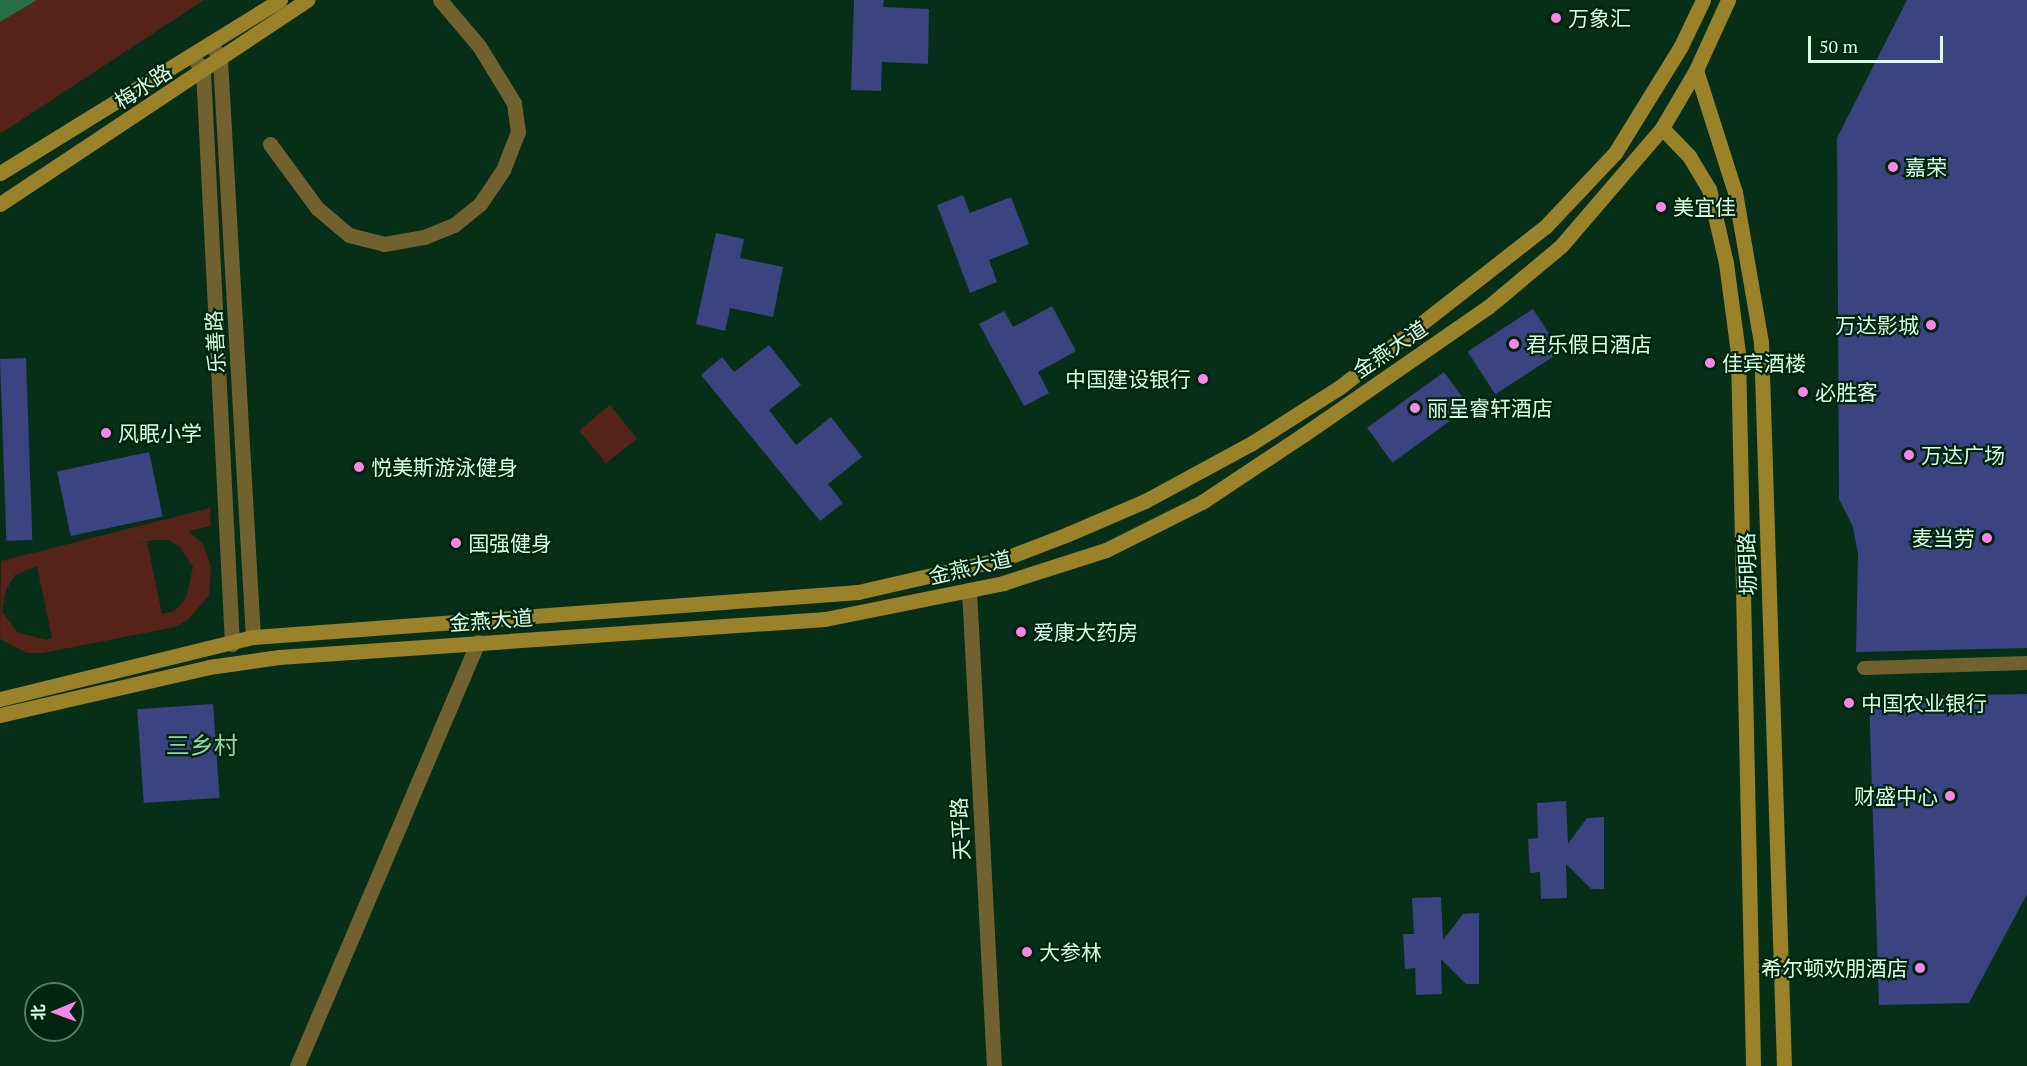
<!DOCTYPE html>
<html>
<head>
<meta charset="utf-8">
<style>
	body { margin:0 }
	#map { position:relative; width:2027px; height:1066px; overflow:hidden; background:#072e17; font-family:"PT Serif","Noto Sans SC",serif }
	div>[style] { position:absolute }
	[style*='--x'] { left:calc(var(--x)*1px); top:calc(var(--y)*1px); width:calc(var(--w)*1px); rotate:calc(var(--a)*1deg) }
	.green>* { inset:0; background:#562318; transform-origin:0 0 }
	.water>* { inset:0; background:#296f44 }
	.building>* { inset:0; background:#394481; transform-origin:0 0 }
	.pedestrian>* { height:14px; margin:-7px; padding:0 7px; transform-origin:7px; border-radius:7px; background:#70612f }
	.minor>* { height:15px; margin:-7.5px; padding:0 7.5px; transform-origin:7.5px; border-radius:7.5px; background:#70612f }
	.tertiary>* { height:15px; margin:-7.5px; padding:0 7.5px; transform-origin:7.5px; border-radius:7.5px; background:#70612f }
	.secondary>* { height:15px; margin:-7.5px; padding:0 7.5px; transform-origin:7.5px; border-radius:7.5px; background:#9a822b }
	.dots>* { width:16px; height:16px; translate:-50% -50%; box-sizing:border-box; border:3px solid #00240e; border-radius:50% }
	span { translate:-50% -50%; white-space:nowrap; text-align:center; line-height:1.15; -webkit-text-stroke:4.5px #00240e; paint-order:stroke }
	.poi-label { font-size:21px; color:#dafee4 }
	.left { translate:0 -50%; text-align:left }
	.right { translate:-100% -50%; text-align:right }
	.street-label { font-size:21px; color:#dafee4 }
	.quarter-label { font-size:24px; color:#8fd7a5 }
	.north { position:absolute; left:24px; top:982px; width:60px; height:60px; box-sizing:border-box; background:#00240e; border:2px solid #577b64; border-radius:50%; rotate:269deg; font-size:16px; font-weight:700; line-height:24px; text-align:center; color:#dafee4 }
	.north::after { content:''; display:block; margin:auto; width:21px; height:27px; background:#fa87e7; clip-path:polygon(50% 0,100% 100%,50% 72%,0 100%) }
	.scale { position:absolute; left:1808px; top:36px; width:135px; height:27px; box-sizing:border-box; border:3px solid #dafee4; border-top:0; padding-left:8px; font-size:18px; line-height:21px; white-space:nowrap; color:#dafee4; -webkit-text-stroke:4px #00240e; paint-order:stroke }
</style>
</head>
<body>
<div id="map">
	<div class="green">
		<div style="clip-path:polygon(37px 0,204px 0,0 134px,0 22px)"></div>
		<div style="left:610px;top:405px;width:43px;height:40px;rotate:51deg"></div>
		<div style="clip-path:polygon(evenodd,210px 508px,211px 526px,188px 531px,203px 544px,211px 566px,209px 595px,188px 620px,175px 627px,43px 653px,27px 653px,0 639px,1px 561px,210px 508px,153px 540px,169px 540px,180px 547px,193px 567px,186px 598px,174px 611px,162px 614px,147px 542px,133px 545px,153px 540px,210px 508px,37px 566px,52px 638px,46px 640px,17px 632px,2px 611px,6px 590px,15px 575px,37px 566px)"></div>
	</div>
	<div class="water">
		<div style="clip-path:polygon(0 0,37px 0,0 22px)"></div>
	</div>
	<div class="building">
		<div style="clip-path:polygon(854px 0,884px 0,883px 7px,929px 9px,928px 64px,882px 62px,881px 91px,851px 90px)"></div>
		<div style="clip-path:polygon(1907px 0,2027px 0,2027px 648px,1856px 652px,1858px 554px,1853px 527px,1839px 499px,1837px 138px)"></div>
		<div style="clip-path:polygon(963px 195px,970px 213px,1011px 197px,1029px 244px,989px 260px,997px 282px,970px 293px,937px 205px)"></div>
		<div style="clip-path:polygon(716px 233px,744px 239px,740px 258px,783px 267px,773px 317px,730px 308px,725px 331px,696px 324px)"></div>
		<div style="clip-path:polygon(1052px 306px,1076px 351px,1038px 372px,1049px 393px,1024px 406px,979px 324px,1004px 311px,1013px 327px)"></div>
		<div style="left:1533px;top:309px;width:51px;height:78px;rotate:57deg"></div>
		<div style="clip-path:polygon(769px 345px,801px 385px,769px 410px,796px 445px,831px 417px,862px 457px,828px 484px,843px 503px,820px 521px,701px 375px,722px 357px,734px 372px)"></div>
		<div style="left:26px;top:358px;width:182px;height:26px;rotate:88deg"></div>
		<div style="left:1444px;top:372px;width:43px;height:95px;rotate:54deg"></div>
		<div style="left:149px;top:452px;width:66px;height:94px;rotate:78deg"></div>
		<div style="clip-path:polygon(2027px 694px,2027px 894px,1969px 1003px,1879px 1005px,1869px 697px)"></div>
		<div style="left:213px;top:704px;width:94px;height:76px;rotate:86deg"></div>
		<div style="clip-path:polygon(1566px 801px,1568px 844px,1587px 818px,1604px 817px,1604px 889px,1591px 889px,1566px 864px,1567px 898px,1541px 899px,1540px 872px,1530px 873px,1528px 839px,1538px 838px,1537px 803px)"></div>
		<div style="clip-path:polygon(1441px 897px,1443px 940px,1463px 914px,1479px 913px,1479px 984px,1466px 984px,1441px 959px,1442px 994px,1416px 995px,1415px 968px,1405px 969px,1403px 934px,1414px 934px,1412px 898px)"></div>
	</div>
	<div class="pedestrian">
		<div style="--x:1864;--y:668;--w:163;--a:-1.8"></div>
	</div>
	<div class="minor">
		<div style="--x:212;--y:45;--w:17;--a:62"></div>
		<div style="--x:220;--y:60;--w:578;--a:86.73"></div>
		<div style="--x:193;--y:57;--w:17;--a:54"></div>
		<div style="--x:203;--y:71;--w:574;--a:87.1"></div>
		<div style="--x:270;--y:144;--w:79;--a:53.7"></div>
		<div style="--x:317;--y:208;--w:42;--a:40.2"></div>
		<div style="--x:349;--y:235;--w:36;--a:14"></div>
		<div style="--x:384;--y:244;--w:41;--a:-9.9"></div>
		<div style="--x:424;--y:237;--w:32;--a:-22"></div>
		<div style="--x:454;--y:225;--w:33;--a:-39"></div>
		<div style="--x:480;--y:204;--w:41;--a:-55.9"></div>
		<div style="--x:503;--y:170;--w:41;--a:-68.5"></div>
		<div style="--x:518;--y:132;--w:29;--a:-98"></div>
		<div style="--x:514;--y:103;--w:67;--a:-121.6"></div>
		<div style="--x:479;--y:46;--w:60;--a:-130.3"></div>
		<div style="--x:297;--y:1066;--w:461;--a:-66.9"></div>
	</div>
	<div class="tertiary">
		<div style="--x:969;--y:590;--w:477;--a:87"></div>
	</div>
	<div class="secondary">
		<div style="--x:1696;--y:70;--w:128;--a:72.3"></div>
		<div style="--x:1735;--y:192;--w:152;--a:80.2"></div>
		<div style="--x:1761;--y:342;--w:724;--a:88.18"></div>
		<div style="--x:1662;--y:128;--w:39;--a:46"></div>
		<div style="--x:1689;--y:156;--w:39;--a:59"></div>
		<div style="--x:1709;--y:189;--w:76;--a:77.1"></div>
		<div style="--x:1726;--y:263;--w:91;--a:82.4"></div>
		<div style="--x:1738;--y:353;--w:713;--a:88.79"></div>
		<div style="--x:0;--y:173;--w:329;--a:-31.7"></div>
		<div style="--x:0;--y:204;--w:369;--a:-33.6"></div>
		<div style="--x:0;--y:699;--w:260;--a:-13.8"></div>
		<div style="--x:253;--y:637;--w:607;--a:-4.25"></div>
		<div style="--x:858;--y:592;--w:152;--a:-12.9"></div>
		<div style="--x:1006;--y:558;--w:66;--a:-21.2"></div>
		<div style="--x:1068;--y:534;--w:84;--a:-23.2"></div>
		<div style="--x:1145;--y:501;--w:122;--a:-28.5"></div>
		<div style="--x:1252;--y:443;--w:104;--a:-32.5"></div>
		<div style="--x:1340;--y:387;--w:260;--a:-38"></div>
		<div style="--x:1545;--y:227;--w:102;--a:-46.6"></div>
		<div style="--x:1615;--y:153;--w:126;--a:-58.3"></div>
		<div style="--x:1681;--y:46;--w:51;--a:-64.4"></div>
		<div style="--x:0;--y:715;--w:214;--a:-12.9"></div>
		<div style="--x:209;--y:667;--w:71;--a:-8.1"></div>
		<div style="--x:279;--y:657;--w:547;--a:-3.98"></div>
		<div style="--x:825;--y:619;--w:182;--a:-11.4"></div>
		<div style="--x:1003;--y:583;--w:108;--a:-17.8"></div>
		<div style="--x:1106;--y:550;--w:107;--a:-26.6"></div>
		<div style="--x:1202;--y:502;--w:121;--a:-33.6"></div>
		<div style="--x:1303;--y:435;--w:225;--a:-34.7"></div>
		<div style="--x:1488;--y:307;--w:95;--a:-39.9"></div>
		<div style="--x:1561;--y:246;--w:155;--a:-49.4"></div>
		<div style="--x:1662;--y:128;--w:67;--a:-59.6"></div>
		<div style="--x:1696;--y:70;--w:77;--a:-65.4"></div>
	</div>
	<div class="dots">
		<div style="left:1556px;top:18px;background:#fa87e7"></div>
		<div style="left:1893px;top:167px;background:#fa87e7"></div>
		<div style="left:1661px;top:207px;background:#fa87e7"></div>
		<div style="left:1931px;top:325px;background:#fa87e7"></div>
		<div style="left:1514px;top:344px;background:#fa87e7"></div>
		<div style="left:1710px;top:363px;background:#fa87e7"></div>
		<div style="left:1203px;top:379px;background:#fa87e7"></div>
		<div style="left:1803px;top:392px;background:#fa87e7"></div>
		<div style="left:1415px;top:408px;background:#fa87e7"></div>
		<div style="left:106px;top:433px;background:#fa87e7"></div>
		<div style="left:1909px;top:455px;background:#fa87e7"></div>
		<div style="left:359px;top:467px;background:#fa87e7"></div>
		<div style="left:1987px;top:538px;background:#fa87e7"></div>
		<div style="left:456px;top:543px;background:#fa87e7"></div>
		<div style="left:1021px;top:632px;background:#fa87e7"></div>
		<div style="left:1849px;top:703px;background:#fa87e7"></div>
		<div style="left:1950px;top:796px;background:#fa87e7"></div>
		<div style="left:1027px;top:952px;background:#fa87e7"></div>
		<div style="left:1920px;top:968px;background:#fa87e7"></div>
	</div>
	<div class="poi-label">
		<span class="left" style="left:1568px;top:18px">万象汇</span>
		<span class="left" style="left:1905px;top:167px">嘉荣</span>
		<span class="left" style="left:1673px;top:207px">美宜佳</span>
		<span class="right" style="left:1919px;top:325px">万达影城</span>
		<span class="left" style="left:1526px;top:344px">君乐假日酒店</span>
		<span class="left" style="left:1722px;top:363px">佳宾酒楼</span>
		<span class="right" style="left:1191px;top:379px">中国建设银行</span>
		<span class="left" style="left:1815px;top:392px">必胜客</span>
		<span class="left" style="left:1427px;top:408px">丽呈睿轩酒店</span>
		<span class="left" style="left:118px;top:433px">风眠小学</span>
		<span class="left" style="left:1921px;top:455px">万达广场</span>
		<span class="left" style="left:371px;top:467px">悦美斯游泳健身</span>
		<span class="right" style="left:1975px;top:538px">麦当劳</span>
		<span class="left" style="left:468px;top:543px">国强健身</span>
		<span class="left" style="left:1033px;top:632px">爱康大药房</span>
		<span class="left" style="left:1861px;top:703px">中国农业银行</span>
		<span class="right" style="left:1938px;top:796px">财盛中心</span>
		<span class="left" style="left:1039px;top:952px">大参林</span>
		<span class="right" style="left:1908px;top:968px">希尔顿欢朋酒店</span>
	</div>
	<div class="street-label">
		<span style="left:143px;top:86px;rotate:-33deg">梅水路</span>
		<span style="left:215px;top:342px;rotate:-93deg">乐善路</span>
		<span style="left:1390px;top:349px;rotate:-34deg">金燕大道</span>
		<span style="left:1747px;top:564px;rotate:-92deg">坜明路</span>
		<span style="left:970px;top:567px;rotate:-13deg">金燕大道</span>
		<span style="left:491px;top:620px;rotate:-4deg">金燕大道</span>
		<span style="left:960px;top:829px;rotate:-93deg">天平路</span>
	</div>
	<div class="quarter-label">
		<span style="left:202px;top:746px">三乡村</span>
	</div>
	<div class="north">北</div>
	<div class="scale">50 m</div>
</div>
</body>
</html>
